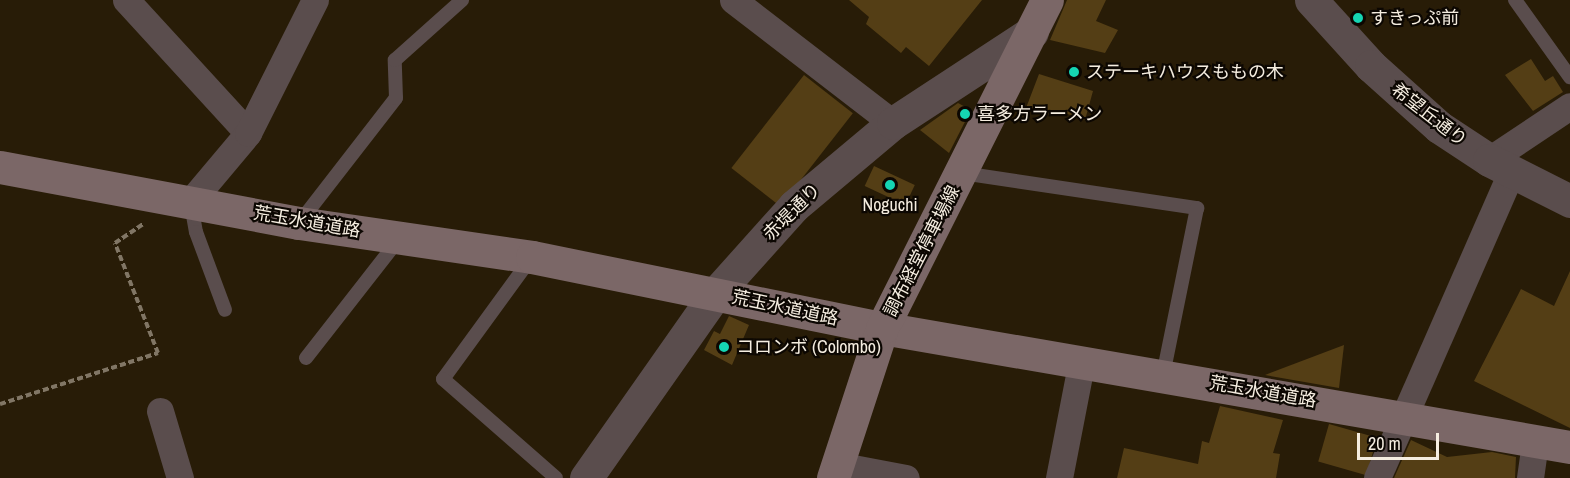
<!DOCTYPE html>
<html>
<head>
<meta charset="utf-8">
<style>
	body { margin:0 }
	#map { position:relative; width:1570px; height:478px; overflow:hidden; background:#281c07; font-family:"Archivo Narrow","Noto Sans JP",sans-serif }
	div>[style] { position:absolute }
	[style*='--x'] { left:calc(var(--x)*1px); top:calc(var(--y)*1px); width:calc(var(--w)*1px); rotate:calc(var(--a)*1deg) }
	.building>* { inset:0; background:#543e15; transform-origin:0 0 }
	.path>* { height:4px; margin-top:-2px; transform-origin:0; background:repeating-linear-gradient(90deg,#817665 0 6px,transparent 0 9px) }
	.service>* { height:14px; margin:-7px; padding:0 7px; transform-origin:7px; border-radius:7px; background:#5a4d4d }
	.minor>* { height:27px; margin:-13.5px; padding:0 13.5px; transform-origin:13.5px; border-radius:13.5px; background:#5a4d4d }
	.tertiary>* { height:33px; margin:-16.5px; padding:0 16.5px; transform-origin:16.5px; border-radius:16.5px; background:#5a4d4d }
	.secondary>* { height:33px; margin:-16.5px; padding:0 16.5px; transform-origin:16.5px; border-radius:16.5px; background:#7b6767 }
	.dots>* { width:16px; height:16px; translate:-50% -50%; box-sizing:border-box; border:3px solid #0c0702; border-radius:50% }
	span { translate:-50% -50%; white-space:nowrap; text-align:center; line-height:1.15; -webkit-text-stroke:4.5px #0c0702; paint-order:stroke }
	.poi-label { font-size:18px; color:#f5ede0 }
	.left { translate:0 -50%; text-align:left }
	.street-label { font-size:18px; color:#f5ede0 }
	.scale { position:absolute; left:1357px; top:433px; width:82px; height:27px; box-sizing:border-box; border:3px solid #f5ede0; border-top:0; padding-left:8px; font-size:18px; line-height:21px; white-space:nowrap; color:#f5ede0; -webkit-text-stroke:4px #0c0702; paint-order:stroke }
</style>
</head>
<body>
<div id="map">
	<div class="building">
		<div style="clip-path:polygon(849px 0,982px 0,929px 66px,906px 47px,901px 53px,866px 24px,869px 17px)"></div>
		<div style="clip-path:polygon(1067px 0,1106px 0,1096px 21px,1118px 30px,1105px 53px,1050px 40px)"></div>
		<div style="clip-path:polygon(1531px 59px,1545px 81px,1553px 76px,1563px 92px,1533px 111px,1505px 75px)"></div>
		<div style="clip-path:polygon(1039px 74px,1093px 91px,1085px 120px,1056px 110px,1054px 116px,1026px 108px)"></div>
		<div style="left:804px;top:75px;width:62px;height:118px;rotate:38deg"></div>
		<div style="clip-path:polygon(958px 103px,971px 110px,949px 153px,920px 130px)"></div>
		<div style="left:874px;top:166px;width:45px;height:22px;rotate:25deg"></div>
		<div style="clip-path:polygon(1570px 271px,1570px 428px,1474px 381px,1521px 289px,1554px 306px)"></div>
		<div style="clip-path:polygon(729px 316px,749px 325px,732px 365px,704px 350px,714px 331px,720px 334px)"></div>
		<div style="clip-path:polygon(1344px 345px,1339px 388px,1265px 375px)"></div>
		<div style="clip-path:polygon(1220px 406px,1283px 420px,1273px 453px,1280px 454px,1276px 478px,1117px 478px,1124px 448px,1198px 464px,1202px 441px,1209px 443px)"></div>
		<div style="left:1329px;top:424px;width:50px;height:39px;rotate:16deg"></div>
		<div style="clip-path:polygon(1411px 440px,1447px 457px,1492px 452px,1516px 457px,1515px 478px,1394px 478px)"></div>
	</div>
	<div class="path">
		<div style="--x:0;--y:404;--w:166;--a:-17.9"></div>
		<div style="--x:158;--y:353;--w:118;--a:-111.4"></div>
		<div style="--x:115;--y:243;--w:34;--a:-34"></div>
	</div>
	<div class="service">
		<div style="--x:1515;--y:0;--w:95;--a:54.5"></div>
		<div style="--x:962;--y:173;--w:238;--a:8.5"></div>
		<div style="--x:1197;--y:208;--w:170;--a:101.5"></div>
		<div style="--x:191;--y:204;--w:28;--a:80"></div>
		<div style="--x:196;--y:232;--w:83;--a:69.6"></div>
		<div style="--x:299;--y:223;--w:158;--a:-52.2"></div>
		<div style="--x:396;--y:98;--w:38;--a:-92"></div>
		<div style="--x:395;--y:60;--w:90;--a:-41.8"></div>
		<div style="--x:532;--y:257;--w:151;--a:126.1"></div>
		<div style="--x:443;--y:379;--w:150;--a:41.2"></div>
		<div style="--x:306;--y:358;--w:151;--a:-52"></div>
	</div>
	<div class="minor">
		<div style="--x:126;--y:0;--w:180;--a:47.5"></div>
		<div style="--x:733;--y:0;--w:202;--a:37.6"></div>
		<div style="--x:1489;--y:160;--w:97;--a:-33.7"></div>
		<div style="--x:191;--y:201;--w:89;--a:-50"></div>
		<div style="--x:248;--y:133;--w:149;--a:-63.3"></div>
		<div style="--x:160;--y:411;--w:70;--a:73.4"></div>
		<div style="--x:837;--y:465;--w:70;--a:10.7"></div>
		<div style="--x:1059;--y:478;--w:120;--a:-79"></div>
		<div style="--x:1377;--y:478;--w:335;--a:-66.3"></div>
		<div style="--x:1530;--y:478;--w:37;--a:-82"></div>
	</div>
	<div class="tertiary">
		<div style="--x:1311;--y:0;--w:89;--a:47.7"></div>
		<div style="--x:1371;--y:66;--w:91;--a:41.9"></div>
		<div style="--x:1439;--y:127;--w:60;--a:33.4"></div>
		<div style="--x:1489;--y:160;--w:91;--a:26.8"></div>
		<div style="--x:586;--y:478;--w:226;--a:-54.9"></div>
		<div style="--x:716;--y:293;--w:117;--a:-48.1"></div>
		<div style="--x:794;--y:206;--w:129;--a:-40"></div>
		<div style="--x:893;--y:123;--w:166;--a:-33.2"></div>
	</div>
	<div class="secondary">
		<div style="--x:0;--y:167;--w:304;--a:10.6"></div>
		<div style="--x:299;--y:223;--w:235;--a:8.3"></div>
		<div style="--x:532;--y:257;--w:357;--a:11.5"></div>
		<div style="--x:882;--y:328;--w:698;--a:9.81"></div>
		<div style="--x:833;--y:478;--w:158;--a:-71.9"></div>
		<div style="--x:882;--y:328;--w:367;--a:-63.3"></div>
	</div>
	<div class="dots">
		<div style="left:1358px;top:18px;background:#15d5b3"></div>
		<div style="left:1074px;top:72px;background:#15d5b3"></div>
		<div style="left:965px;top:114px;background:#15d5b3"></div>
		<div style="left:890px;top:185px;background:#15d5b3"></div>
		<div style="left:724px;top:347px;background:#15d5b3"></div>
	</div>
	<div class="poi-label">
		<span class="left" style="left:1370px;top:18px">すきっぷ前</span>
		<span class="left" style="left:1086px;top:72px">ステーキハウスももの木</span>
		<span class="left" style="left:977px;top:114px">喜多方ラーメン</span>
		<span style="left:890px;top:205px">Noguchi</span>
		<span class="left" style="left:736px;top:347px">コロンボ (Colombo)</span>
	</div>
	<div class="street-label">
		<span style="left:1429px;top:115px;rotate:38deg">希望丘通り</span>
		<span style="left:792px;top:212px;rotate:-45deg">赤堤通り</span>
		<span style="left:307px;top:222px;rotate:10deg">荒玉水道道路</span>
		<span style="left:922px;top:251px;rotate:-63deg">調布経堂停車場線</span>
		<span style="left:785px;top:308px;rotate:12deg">荒玉水道道路</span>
		<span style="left:1263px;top:392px;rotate:10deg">荒玉水道道路</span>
	</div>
	<div class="scale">20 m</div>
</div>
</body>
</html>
